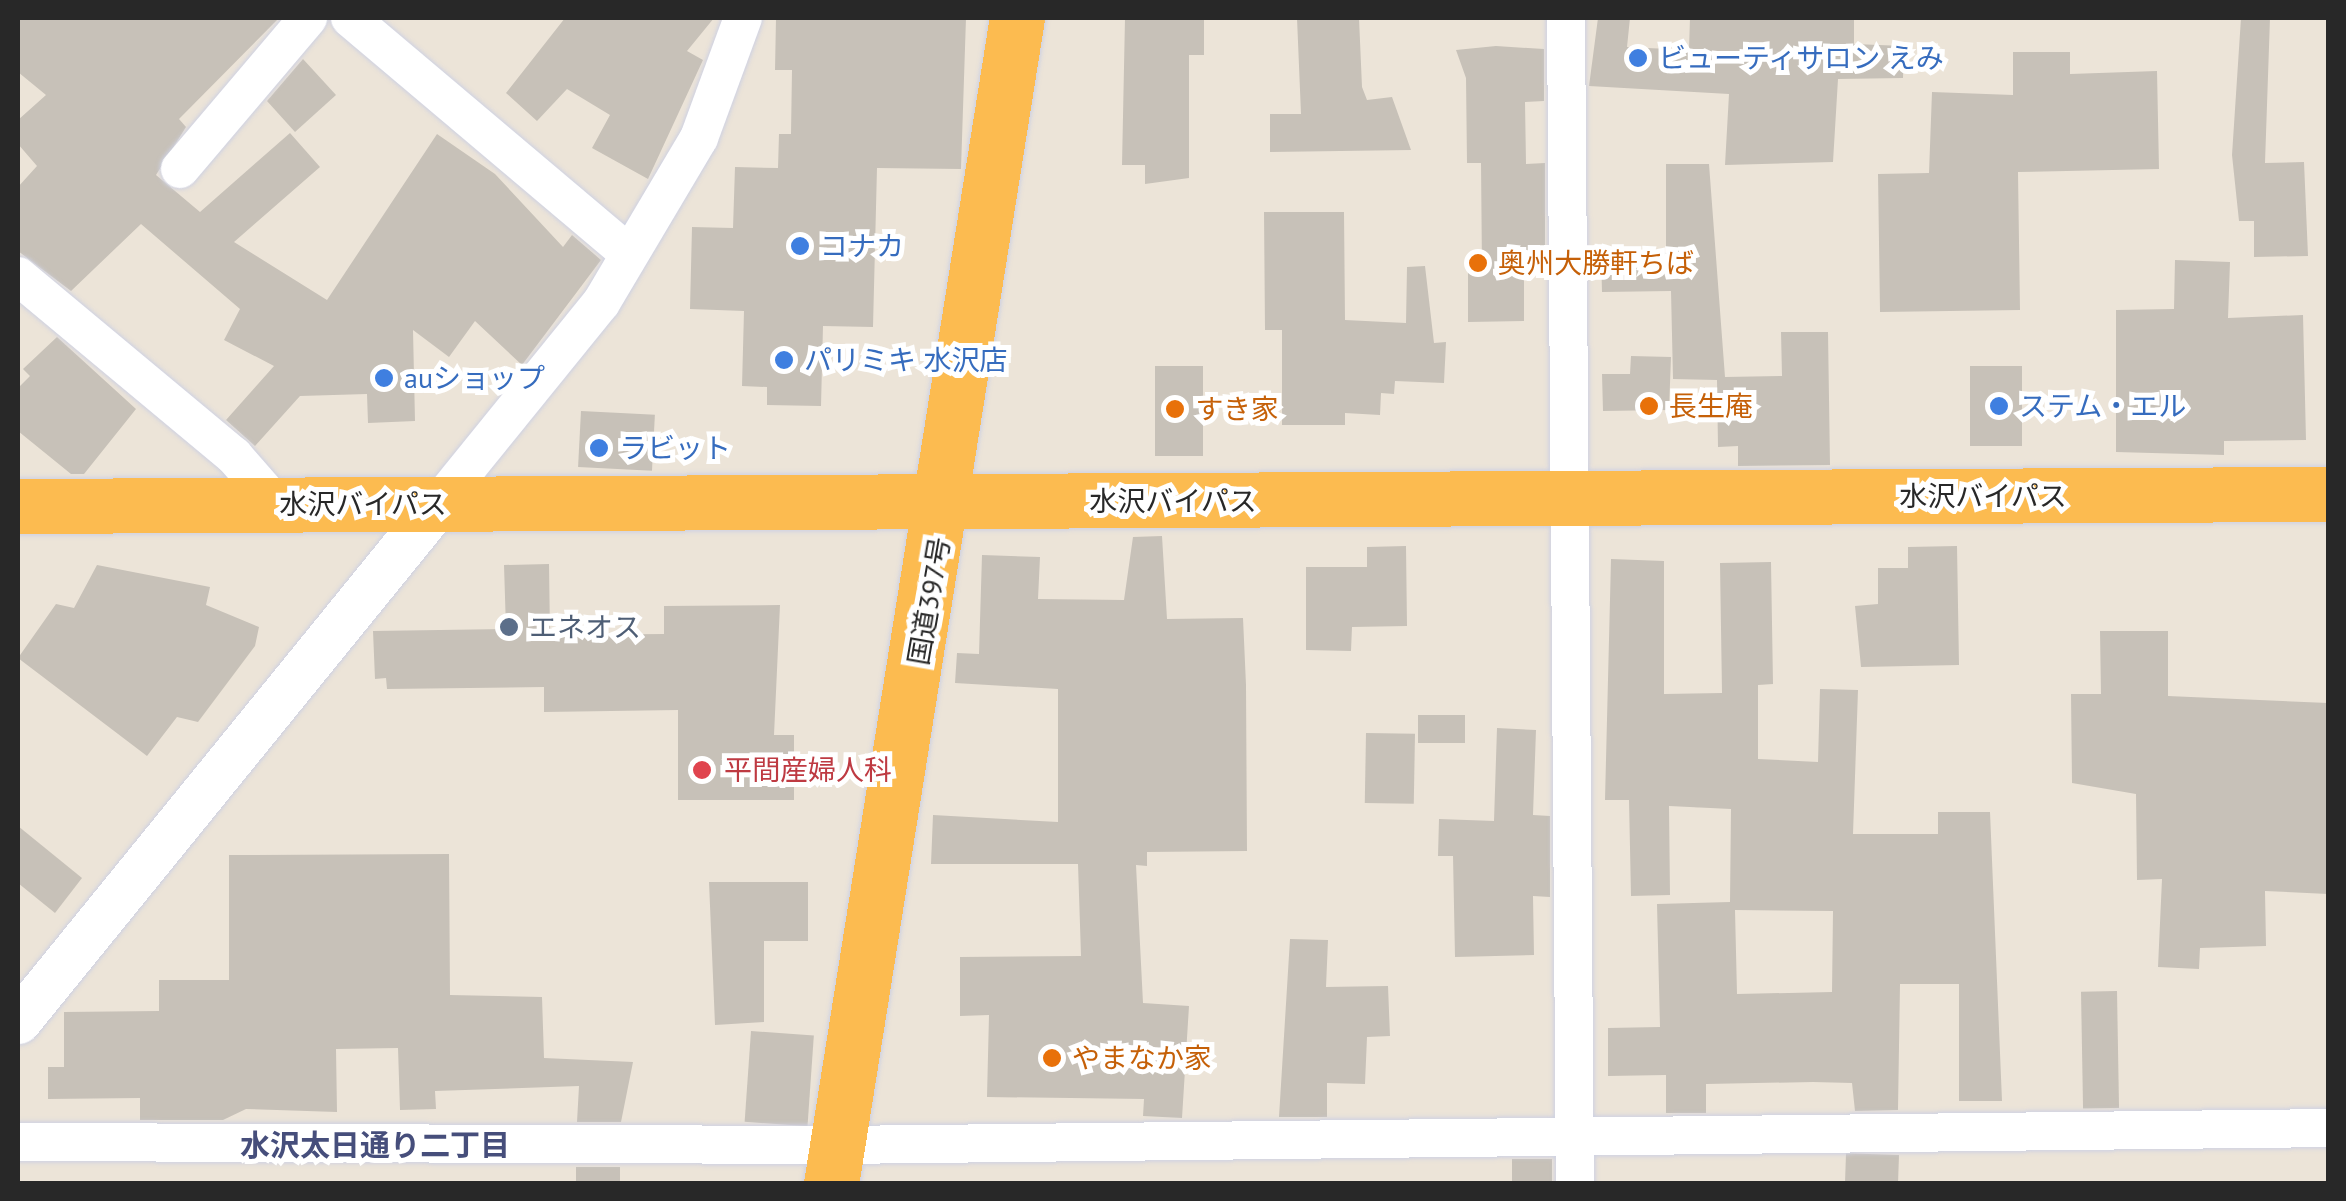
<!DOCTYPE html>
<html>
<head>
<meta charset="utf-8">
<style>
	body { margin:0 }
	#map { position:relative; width:2346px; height:1201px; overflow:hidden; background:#ece4d8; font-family:"PT Sans","Noto Sans JP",sans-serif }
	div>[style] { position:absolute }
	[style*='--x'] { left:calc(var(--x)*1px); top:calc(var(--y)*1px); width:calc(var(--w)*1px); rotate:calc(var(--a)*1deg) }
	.building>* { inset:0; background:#c7c1b8; transform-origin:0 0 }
	.roads { filter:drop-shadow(0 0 2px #ced1e2) drop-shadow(0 0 2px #ced1e2) }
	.minor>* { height:38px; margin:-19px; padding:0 19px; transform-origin:19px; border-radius:19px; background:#fff }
	.tertiary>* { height:45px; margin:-22.5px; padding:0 22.5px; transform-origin:22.5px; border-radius:22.5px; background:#fff }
	.trunk>* { height:55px; margin:-27.5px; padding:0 27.5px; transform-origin:27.5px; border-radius:27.5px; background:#fcbb50 }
	.dots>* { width:28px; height:28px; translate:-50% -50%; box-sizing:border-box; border:5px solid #fff; border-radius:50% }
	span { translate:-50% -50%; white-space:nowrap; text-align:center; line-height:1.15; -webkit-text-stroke:10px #fff; paint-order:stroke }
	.shop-label { font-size:28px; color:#366cbe }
	.left { translate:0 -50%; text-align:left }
	.food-label { font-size:28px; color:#c56008 }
	.street-label { font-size:28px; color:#282828 }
	.service-label { font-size:28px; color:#4e5e75 }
	.health-label { font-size:28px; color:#be3a42 }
	.neighbourhood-label { font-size:30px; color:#464e7b; font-weight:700 }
	.frame { position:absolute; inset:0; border:20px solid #282828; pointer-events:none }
</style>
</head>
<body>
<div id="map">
	<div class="building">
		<div style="clip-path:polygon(18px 18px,279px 18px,179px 119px,186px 127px,156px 175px,200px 212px,290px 133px,320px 167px,234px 242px,327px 300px,437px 134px,495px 174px,563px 247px,572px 235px,601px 260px,522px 365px,475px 321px,449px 357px,413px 330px,415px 421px,368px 423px,367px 394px,300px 396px,255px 446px,226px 420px,274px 366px,224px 340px,240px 309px,141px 224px,71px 291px,18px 251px,18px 187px,37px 166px,18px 144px,18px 120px,46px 95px,18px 72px)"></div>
		<div style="clip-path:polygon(565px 18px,714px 18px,687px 51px,703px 60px,648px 179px,592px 148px,610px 115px,567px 89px,537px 121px,506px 93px)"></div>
		<div style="clip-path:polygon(776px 18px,966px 18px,961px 169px,877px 168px,873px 327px,823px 326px,821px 406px,767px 405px,767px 387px,742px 386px,744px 311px,690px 309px,692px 227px,733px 228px,735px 167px,778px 168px,779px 134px,791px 134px,792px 70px,775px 70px)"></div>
		<div style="clip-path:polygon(1125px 18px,1204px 18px,1204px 55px,1189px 55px,1189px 178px,1145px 184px,1145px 165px,1122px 165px)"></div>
		<div style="clip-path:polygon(1297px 18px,1359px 18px,1362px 87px,1367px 100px,1392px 97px,1411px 150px,1270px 152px,1270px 114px,1301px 114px)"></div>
		<div style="clip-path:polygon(1598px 18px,1630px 18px,1627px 47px,1689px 50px,1690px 18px,1854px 18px,1854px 44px,1904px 46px,1903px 78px,1838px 79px,1833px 162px,1725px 165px,1729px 94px,1589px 86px)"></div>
		<div style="clip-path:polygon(2241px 18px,2270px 18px,2265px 163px,2304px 162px,2308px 256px,2254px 257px,2254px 221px,2239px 221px,2232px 155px)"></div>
		<div style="clip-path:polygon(1496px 46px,1544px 49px,1544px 101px,1525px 102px,1526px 164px,1545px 163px,1545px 252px,1524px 253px,1524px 321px,1468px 322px,1468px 268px,1482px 268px,1481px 163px,1467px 163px,1466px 78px,1456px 50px)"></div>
		<div style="clip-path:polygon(2013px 52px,2070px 52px,2070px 74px,2157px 71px,2159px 169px,2018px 172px,2020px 310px,1880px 312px,1878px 174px,1929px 173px,1932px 92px,2013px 95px)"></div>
		<div style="clip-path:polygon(303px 59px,336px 95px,295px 132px,267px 101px)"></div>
		<div style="clip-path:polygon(1666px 164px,1709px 164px,1725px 377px,1782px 376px,1781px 332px,1828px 332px,1830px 465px,1738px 466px,1738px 446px,1718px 447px,1717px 380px,1673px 379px,1671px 291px,1602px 292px,1601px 253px,1666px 252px)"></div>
		<div style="clip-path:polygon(1264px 212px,1344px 212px,1345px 320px,1406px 323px,1407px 267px,1425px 266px,1434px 343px,1446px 342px,1444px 383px,1395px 381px,1394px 394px,1381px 393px,1380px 415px,1345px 413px,1345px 425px,1282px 425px,1282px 330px,1265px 330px)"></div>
		<div style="clip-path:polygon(2175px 260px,2230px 262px,2228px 318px,2303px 315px,2306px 440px,2224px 441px,2224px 455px,2116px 452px,2116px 310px,2174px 309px)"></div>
		<div style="clip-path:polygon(57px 337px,136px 409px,84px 474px,71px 474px,18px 431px,18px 388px,30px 376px,23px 369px)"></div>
		<div style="clip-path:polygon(1631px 356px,1671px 357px,1669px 410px,1603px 411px,1602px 374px,1630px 374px)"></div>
		<div style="left:1155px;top:366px;width:48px;height:90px"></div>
		<div style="left:2022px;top:366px;width:80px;height:52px;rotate:90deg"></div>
		<div style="left:581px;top:411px;width:74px;height:56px;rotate:3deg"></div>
		<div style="clip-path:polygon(1162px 536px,1167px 619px,1243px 618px,1246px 685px,1247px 851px,1147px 852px,1147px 866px,1136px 865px,1143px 1003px,1189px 1006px,1182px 1118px,1143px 1116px,1144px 1099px,987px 1097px,989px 1015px,960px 1016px,960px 957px,1081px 956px,1078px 864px,931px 864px,933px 815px,1058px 822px,1058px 689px,955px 683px,957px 653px,979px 654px,982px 555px,1040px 557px,1038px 599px,1124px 600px,1133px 537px)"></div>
		<div style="clip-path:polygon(1406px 546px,1407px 626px,1352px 627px,1351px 651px,1306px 650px,1306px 567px,1367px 567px,1367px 547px)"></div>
		<div style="clip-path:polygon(1957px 546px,1959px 665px,1861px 667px,1855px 606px,1878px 604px,1878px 568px,1908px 568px,1908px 547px)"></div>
		<div style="clip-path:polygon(evenodd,1611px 559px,1664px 561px,1664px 694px,1722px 693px,1720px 563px,1771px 562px,1773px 684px,1758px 685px,1758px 759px,1818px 762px,1820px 689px,1858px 690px,1853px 834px,1938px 834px,1938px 812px,1990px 812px,2002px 1101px,1959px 1101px,1959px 984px,1900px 984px,1898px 1110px,1855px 1111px,1852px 1083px,1813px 1082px,1706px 1084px,1706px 1113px,1666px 1113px,1666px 1075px,1608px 1076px,1608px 1028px,1660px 1027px,1657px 904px,1730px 902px,1731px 809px,1669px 806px,1670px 895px,1631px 896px,1629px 800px,1605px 800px,1611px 559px,1735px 910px,1833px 911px,1832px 992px,1737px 994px,1735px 910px)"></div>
		<div style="clip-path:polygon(549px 564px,550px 635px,664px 634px,664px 606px,780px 605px,774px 735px,794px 735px,794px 800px,678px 800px,678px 710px,544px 712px,544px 687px,387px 689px,386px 678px,375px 679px,373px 631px,506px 629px,504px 565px)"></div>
		<div style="clip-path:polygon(97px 565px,210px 587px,206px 605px,259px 627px,255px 646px,198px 722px,177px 717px,147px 756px,18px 658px,56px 604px,74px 608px)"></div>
		<div style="clip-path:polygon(2100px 631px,2168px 631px,2168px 696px,2328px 703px,2328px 894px,2265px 891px,2266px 946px,2200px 948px,2199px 969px,2158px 967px,2162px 879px,2137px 880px,2136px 794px,2072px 783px,2071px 694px,2101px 694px)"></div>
		<div style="left:1418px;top:715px;width:47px;height:28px"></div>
		<div style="clip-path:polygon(1497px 728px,1536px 730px,1533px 815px,1550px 816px,1550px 897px,1533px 896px,1534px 955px,1455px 957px,1453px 856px,1438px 856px,1439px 819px,1494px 821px)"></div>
		<div style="left:1366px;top:733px;width:49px;height:70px;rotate:1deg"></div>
		<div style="clip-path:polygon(18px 826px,82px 878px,55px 913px,18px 883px)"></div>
		<div style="clip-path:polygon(449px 854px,450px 995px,542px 997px,544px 1058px,633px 1062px,621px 1122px,577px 1122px,579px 1086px,435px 1091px,436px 1109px,400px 1110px,398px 1048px,336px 1049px,337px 1112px,246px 1109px,223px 1120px,140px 1120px,140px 1098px,48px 1099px,48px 1067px,64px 1067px,64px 1012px,159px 1011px,159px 980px,229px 980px,229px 855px)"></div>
		<div style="clip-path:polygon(709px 882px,808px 882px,808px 941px,764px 941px,764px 1022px,715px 1025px)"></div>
		<div style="clip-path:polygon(1290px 939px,1328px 940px,1326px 987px,1388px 986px,1390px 1036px,1367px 1037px,1365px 1084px,1327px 1083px,1327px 1117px,1279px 1117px)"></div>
		<div style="left:2117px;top:991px;width:117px;height:36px;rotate:89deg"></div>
		<div style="left:751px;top:1031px;width:63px;height:91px;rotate:4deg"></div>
		<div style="left:1899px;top:1155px;width:29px;height:53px;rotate:92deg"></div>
		<div style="left:1552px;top:1159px;width:25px;height:40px;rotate:90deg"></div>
		<div style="left:576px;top:1167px;width:44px;height:17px"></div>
	</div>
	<div class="roads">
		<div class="minor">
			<div style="--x:350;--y:18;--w:365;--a:40.2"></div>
			<div style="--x:1566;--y:18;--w:1166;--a:89.56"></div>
			<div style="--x:180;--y:169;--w:198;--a:-49.7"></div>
			<div style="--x:18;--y:276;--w:281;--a:39.8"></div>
			<div style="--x:234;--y:456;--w:64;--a:48.8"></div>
			<div style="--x:438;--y:504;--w:259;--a:-51"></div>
			<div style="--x:601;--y:303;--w:192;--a:-59.3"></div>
			<div style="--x:699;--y:138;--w:128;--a:-69.9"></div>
			<div style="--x:18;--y:1142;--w:819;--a:0.21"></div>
			<div style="--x:837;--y:1145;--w:1491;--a:-0.65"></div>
		</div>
		<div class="tertiary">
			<div style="--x:18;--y:1021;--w:666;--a:-50.91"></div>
		</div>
		<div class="trunk">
			<div style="--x:18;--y:506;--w:2310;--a:-0.3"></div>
			<div style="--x:831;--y:1184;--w:1181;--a:-80.94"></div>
		</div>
	</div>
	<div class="dots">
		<div style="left:1638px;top:58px;background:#3f7fe0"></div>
		<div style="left:800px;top:246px;background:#3f7fe0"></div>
		<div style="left:1478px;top:263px;background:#e8710a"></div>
		<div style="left:784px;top:360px;background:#3f7fe0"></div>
		<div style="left:384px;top:378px;background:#3f7fe0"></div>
		<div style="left:1649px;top:406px;background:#e8710a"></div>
		<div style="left:1999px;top:406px;background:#3f7fe0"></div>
		<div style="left:1175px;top:409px;background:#e8710a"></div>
		<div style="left:599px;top:448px;background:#3f7fe0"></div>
		<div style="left:509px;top:627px;background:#5c6f8a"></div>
		<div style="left:702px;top:770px;background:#e0444e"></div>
		<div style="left:1052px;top:1058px;background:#e8710a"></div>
	</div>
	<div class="shop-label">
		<span class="left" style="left:1658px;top:58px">ビューティサロン えみ</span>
		<span class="left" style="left:820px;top:246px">コナカ</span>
		<span class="left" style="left:804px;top:360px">パリミキ 水沢店</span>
		<span class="left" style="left:404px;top:378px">auショップ</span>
		<span class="left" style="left:2019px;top:406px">ステム・エル</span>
		<span class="left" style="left:619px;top:448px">ラビット</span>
	</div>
	<div class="food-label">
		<span class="left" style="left:1498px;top:263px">奥州大勝軒ちば</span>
		<span class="left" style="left:1669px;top:406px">長生庵</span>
		<span class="left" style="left:1195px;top:409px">すき家</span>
		<span class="left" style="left:1072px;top:1058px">やまなか家</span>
	</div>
	<div class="street-label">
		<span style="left:1983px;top:496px">水沢バイパス</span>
		<span style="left:1173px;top:501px">水沢バイパス</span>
		<span style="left:363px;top:504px">水沢バイパス</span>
		<span style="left:929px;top:601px;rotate:-80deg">国道397号</span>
	</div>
	<div class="service-label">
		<span class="left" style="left:529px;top:627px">エネオス</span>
	</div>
	<div class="health-label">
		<span class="left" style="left:724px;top:770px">平間産婦人科</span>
	</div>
	<div class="neighbourhood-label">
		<span style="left:375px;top:1145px">水沢太日通り二丁目</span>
	</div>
	<div class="frame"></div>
</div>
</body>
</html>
